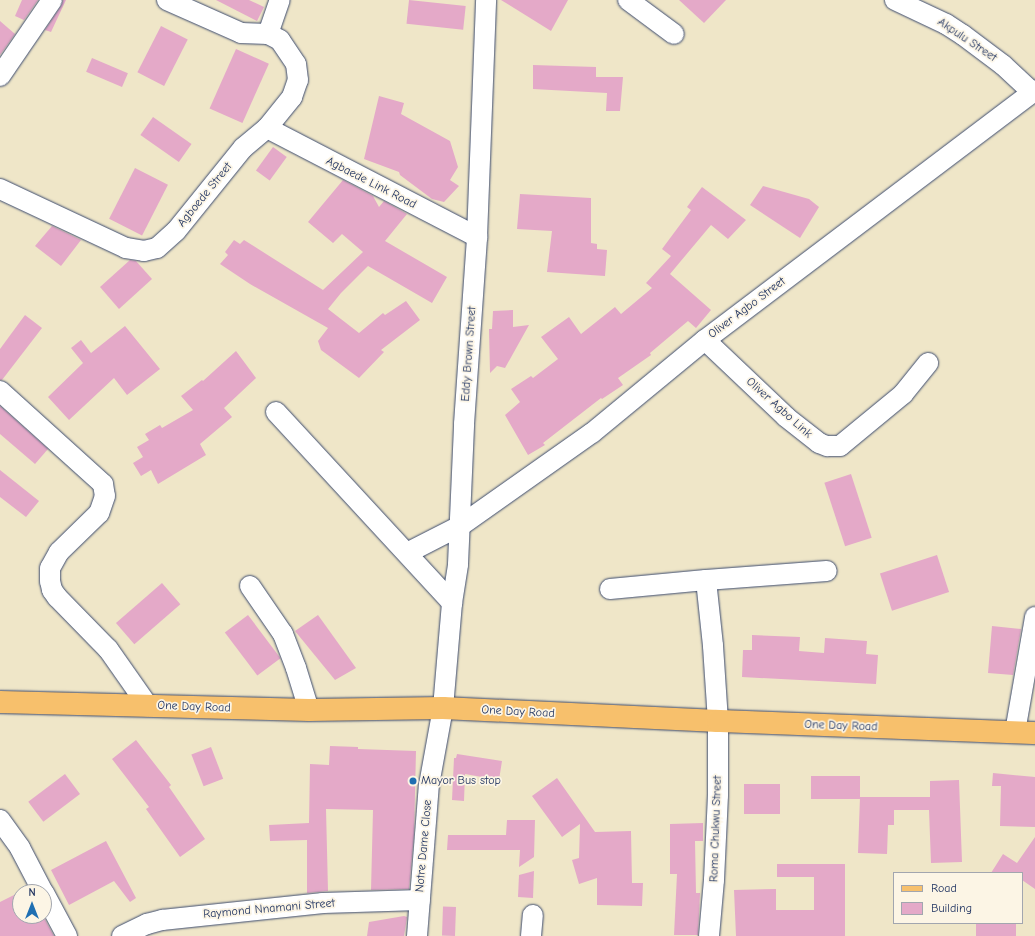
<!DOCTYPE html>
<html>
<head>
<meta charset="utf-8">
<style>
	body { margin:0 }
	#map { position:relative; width:1035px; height:936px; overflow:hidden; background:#efe6c8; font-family:"Comic Neue",sans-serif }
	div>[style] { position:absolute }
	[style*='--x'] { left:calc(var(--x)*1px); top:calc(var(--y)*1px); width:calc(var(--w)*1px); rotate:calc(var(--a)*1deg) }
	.building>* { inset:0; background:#e4a9c8; transform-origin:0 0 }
	.roads { filter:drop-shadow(0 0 1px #3b4a6e) drop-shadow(0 0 1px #3b4a6e) }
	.minor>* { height:20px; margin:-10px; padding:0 10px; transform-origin:10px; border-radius:10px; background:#fff }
	.major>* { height:22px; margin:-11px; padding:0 11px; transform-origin:11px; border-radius:11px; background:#f7c06c }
	.dots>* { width:11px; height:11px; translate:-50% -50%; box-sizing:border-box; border:2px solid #fcf5e5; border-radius:50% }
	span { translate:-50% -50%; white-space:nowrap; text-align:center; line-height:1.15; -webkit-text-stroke:3.5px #fcf5e5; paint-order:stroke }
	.street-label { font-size:12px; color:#1b2f5e }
	.poi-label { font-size:12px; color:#1b2f5e }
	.left { translate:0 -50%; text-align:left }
	.legend { position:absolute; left:893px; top:872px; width:130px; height:52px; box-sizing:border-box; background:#fcf5e5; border:1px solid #a2a6af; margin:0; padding:5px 7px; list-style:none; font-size:12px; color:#1b2f5e }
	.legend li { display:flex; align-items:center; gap:8px; height:20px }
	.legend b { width:20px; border:1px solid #a2a6af }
	.north { position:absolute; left:12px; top:884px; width:40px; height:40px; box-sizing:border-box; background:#fcf5e5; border:1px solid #a2a6af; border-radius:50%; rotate:0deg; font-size:11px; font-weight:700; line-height:16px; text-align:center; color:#1b2f5e }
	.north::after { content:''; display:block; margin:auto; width:14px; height:18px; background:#1f6fb2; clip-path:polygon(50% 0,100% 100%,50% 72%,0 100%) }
</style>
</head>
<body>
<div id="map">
	<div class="building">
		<div style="clip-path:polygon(22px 0,38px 0,24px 20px,15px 16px)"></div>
		<div style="clip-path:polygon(63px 0,66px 0,51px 32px,45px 30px,61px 6px)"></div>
		<div style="clip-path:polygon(216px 0,249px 0,264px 7px,257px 21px)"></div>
		<div style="left:409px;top:0;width:57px;height:24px;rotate:6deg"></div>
		<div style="clip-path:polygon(501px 0,568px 0,551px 31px)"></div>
		<div style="clip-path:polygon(679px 0,726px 0,704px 23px)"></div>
		<div style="clip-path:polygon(0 21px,15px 34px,0 55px)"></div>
		<div style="left:161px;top:26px;width:30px;height:52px;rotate:27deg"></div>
		<div style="left:236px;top:49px;width:36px;height:65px;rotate:24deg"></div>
		<div style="left:92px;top:58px;width:39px;height:15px;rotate:23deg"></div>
		<div style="clip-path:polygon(533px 65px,596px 67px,596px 77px,623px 77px,620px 111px,606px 111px,607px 93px,533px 89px)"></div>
		<div style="clip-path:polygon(379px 96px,404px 103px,401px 114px,450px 141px,458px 167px,450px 180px,459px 186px,444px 202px,432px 199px,400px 175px,399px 172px,364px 159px)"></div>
		<div style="left:153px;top:117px;width:47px;height:22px;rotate:35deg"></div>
		<div style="left:273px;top:147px;width:17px;height:29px;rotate:36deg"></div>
		<div style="left:135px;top:168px;width:37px;height:57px;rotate:27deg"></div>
		<div style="clip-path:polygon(343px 180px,373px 196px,379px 207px,384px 201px,407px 214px,385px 241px,447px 277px,432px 303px,368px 266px,341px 293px,328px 309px,359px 333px,383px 313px,385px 315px,406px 301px,420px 320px,381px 350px,384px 352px,359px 378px,321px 350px,318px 341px,328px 328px,250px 284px,220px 264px,228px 255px,225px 252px,234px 240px,240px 244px,244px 240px,323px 290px,363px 252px,342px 234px,333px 243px,308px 222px)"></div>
		<div style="clip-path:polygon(763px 186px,809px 199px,819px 207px,800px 238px,750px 205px)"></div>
		<div style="clip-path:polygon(702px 187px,746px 220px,728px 239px,711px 225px,670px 274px,711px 310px,696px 328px,688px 321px,650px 353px,651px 355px,618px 378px,623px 385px,602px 399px,601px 398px,543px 443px,545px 445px,528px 455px,505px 415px,520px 402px,511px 389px,531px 376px,533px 378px,558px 359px,541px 337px,569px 317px,581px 334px,615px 307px,621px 314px,652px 288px,646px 283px,671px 256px,662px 249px,691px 210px,687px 207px)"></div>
		<div style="clip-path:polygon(520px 194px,591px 198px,591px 243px,597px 244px,597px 249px,607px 250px,605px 276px,547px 272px,552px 231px,517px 229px)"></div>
		<div style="clip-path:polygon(52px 226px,81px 240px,61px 266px,35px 246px)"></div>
		<div style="clip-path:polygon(130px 260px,136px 261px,152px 279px,119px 309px,100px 287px)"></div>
		<div style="clip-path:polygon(513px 310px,513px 327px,529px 325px,505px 368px,497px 366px,490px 373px,489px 329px,492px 329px,493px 311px)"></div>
		<div style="clip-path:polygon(25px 315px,42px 328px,2px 380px,0 380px,0 349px)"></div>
		<div style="clip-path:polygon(125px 326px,160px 369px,127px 395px,114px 378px,69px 420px,48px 397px,83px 363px,71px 348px,81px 340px,91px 353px)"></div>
		<div style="clip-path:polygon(236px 351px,256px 378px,224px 408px,232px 417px,200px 444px,206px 455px,158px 484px,151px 470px,141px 476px,133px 463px,143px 457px,137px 447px,149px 440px,145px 434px,160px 425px,162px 428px,193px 410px,181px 396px,202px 380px,203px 381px)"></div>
		<div style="clip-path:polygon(0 406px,48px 449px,35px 464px,0 434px)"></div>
		<div style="clip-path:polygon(0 470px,39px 501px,26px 517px,0 497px)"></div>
		<div style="left:851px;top:474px;width:67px;height:28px;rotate:72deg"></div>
		<div style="left:937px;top:555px;width:39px;height:60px;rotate:72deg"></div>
		<div style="left:162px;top:583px;width:28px;height:61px;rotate:49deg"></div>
		<div style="left:248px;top:615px;width:54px;height:29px;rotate:53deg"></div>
		<div style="clip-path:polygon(318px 615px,356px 668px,335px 680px,295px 631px)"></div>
		<div style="clip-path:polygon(992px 626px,1021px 629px,1013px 675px,988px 673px)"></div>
		<div style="clip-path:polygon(752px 635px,800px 637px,799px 651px,824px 653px,825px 638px,867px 641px,866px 654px,878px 655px,876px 684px,742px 677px,743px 650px,752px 650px)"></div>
		<div style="clip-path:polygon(136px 740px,171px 785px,169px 787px,205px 839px,180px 857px,146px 809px,149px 807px,112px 759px)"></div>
		<div style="clip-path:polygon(330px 746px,358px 747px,358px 749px,416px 751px,414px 835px,409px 889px,371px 890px,373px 810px,326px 809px,328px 891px,307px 893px,307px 840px,270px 841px,269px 825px,309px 823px,310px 764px,329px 765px)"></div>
		<div style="left:211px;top:747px;width:34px;height:21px;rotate:69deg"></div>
		<div style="clip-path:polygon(457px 754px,502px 761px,499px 780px,465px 774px,464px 801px,452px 800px,454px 758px,456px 758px)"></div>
		<div style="clip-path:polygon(993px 773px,1035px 777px,1035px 827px,1000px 826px,1001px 786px,992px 786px)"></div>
		<div style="left:65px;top:774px;width:25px;height:46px;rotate:53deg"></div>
		<div style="left:811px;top:776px;width:49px;height:23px"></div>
		<div style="clip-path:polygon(557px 778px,595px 832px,631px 831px,632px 883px,643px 883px,642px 906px,597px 905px,597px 878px,579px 884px,572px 860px,579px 858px,580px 824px,562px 837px,532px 796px)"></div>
		<div style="clip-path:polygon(959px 780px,962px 862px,931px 863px,929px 810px,894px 810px,894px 825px,888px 825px,887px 854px,858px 853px,860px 797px,930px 797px,930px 781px)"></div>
		<div style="left:744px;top:784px;width:36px;height:30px"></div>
		<div style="clip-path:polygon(507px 820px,535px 820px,534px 857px,519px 867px,520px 850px,447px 850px,448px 835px,506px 835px)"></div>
		<div style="clip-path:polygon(703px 823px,703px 841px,695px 841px,696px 893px,700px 893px,698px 935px,674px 935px,677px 874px,670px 874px,670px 824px)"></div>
		<div style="clip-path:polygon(1035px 837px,1035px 889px,1022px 880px,1022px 873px,991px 873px,1003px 854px,1017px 863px)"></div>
		<div style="clip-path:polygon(106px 841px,136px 898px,130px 902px,114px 881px,69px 905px,51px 870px)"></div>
		<div style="clip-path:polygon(777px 864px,845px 864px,845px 936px,736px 936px,734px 890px,776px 889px,776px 910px,814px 910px,814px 877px,777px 877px)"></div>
		<div style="clip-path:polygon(534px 871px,533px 898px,518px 897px,519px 875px)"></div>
		<div style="clip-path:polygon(20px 892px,20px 916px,43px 916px,54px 936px,0 936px,0 902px)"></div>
		<div style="left:456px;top:907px;width:29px;height:13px;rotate:92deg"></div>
		<div style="clip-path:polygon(404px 916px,407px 917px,404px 936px,367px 936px,369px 922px)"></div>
		<div style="left:976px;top:923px;width:40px;height:13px"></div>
	</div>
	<div class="roads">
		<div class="minor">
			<div style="--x:167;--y:0;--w:81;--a:24"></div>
			<div style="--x:241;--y:33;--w:27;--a:2"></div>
			<div style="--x:628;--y:0;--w:57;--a:36.5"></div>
			<div style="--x:895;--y:0;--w:56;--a:25.2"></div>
			<div style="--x:946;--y:24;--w:20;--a:33"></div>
			<div style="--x:963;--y:35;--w:50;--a:36.9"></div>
			<div style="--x:1003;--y:65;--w:40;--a:43"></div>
			<div style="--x:0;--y:76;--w:92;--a:-55.6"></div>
			<div style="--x:267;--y:128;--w:237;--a:27.4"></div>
			<div style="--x:0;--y:189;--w:139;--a:25.1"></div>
			<div style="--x:126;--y:248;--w:18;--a:9"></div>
			<div style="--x:144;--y:251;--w:13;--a:-13"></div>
			<div style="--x:157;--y:248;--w:25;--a:-42"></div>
			<div style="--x:176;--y:231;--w:107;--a:-51.1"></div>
			<div style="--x:243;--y:148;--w:31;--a:-40"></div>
			<div style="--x:267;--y:128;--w:40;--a:-51"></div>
			<div style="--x:292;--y:97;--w:18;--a:-71"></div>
			<div style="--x:298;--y:80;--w:16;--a:-97"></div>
			<div style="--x:296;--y:64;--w:29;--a:-124"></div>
			<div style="--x:280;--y:40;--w:13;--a:-153"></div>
			<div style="--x:268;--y:34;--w:36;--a:-71"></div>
			<div style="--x:705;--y:340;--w:112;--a:43.5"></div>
			<div style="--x:786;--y:417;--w:42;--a:38.2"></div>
			<div style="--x:819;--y:443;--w:9;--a:21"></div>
			<div style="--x:827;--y:446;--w:13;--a:0"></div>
			<div style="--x:840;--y:446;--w:82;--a:-39.5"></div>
			<div style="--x:903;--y:394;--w:40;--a:-51"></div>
			<div style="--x:0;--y:391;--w:139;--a:42.1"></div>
			<div style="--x:103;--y:484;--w:12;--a:81"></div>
			<div style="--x:105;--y:496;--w:18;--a:109"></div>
			<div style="--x:99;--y:513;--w:56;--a:135.7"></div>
			<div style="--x:59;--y:552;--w:18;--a:119"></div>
			<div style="--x:50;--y:568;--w:13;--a:90"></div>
			<div style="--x:50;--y:581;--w:9;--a:77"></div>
			<div style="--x:52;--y:590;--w:9;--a:54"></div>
			<div style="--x:57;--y:597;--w:73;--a:45.6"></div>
			<div style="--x:108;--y:649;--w:70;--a:54.9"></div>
			<div style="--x:276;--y:412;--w:260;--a:47.3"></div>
			<div style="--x:407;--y:553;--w:59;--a:-27"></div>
			<div style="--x:460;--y:526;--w:161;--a:-35.2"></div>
			<div style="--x:592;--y:433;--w:146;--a:-39.5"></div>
			<div style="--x:705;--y:340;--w:414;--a:-37.1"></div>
			<div style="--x:706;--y:580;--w:121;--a:-4.3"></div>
			<div style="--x:250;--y:586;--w:58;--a:55.5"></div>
			<div style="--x:283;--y:634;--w:36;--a:69"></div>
			<div style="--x:296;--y:668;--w:44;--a:72.8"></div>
			<div style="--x:610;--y:589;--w:96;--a:-5.4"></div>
			<div style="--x:706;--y:580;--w:66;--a:83.9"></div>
			<div style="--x:713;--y:646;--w:75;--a:86.2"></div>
			<div style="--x:718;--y:721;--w:74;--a:90"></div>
			<div style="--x:718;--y:795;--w:85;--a:92.7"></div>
			<div style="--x:714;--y:880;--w:56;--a:95.1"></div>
			<div style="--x:1015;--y:732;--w:117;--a:-80.1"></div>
			<div style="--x:0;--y:820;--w:34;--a:54"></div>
			<div style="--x:20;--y:848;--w:50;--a:62.4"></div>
			<div style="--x:44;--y:893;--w:49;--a:61.9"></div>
			<div style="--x:122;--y:936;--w:28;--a:-26"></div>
			<div style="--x:147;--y:924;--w:16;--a:-15"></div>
			<div style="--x:162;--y:920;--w:162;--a:-6"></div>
			<div style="--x:323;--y:903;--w:97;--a:-1.8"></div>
			<div style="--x:417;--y:936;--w:151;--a:-85.5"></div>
			<div style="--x:429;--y:785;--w:78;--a:-79.7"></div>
			<div style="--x:443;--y:708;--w:105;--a:-85.1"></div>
			<div style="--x:452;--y:603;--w:39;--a:-81"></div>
			<div style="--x:458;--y:564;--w:140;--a:-87.5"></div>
			<div style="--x:464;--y:424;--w:187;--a:-86"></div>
			<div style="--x:477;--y:237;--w:237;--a:-87.8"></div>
			<div style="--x:531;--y:936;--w:21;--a:-85"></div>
		</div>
		<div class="major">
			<div style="--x:0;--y:702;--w:309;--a:1.5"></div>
			<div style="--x:309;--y:710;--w:134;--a:-0.9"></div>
			<div style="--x:443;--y:708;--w:275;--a:2.7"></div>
			<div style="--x:718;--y:721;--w:317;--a:2.2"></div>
		</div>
	</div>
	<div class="dots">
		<div style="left:413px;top:781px;background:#1f6fb2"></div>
	</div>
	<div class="street-label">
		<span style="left:967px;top:40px;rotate:34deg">Akpulu Street</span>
		<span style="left:371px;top:183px;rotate:27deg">Agbaede Link Road</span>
		<span style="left:205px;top:195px;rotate:-51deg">Agboede Street</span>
		<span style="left:747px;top:308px;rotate:-37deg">Oliver Agbo Street</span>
		<span style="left:469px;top:354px;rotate:-86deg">Eddy Brown Street</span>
		<span style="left:779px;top:408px;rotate:42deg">Oliver Agbo Link</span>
		<span style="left:194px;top:707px;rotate:2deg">One Day Road</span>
		<span style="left:518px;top:712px;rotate:3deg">One Day Road</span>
		<span style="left:841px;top:726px;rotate:2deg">One Day Road</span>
		<span style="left:716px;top:829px;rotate:-88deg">Roma Chukwu Street</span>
		<span style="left:424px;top:846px;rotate:-85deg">Notre Dame Close</span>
		<span style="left:269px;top:909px;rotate:-5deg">Raymond Nnamani Street</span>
	</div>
	<div class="poi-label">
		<span class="left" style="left:421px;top:781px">Mayor Bus stop</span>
	</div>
	<ul class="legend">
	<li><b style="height:5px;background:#f7c06c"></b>Road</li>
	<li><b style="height:11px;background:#e4a9c8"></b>Building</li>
	</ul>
	<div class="north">N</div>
</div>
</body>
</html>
